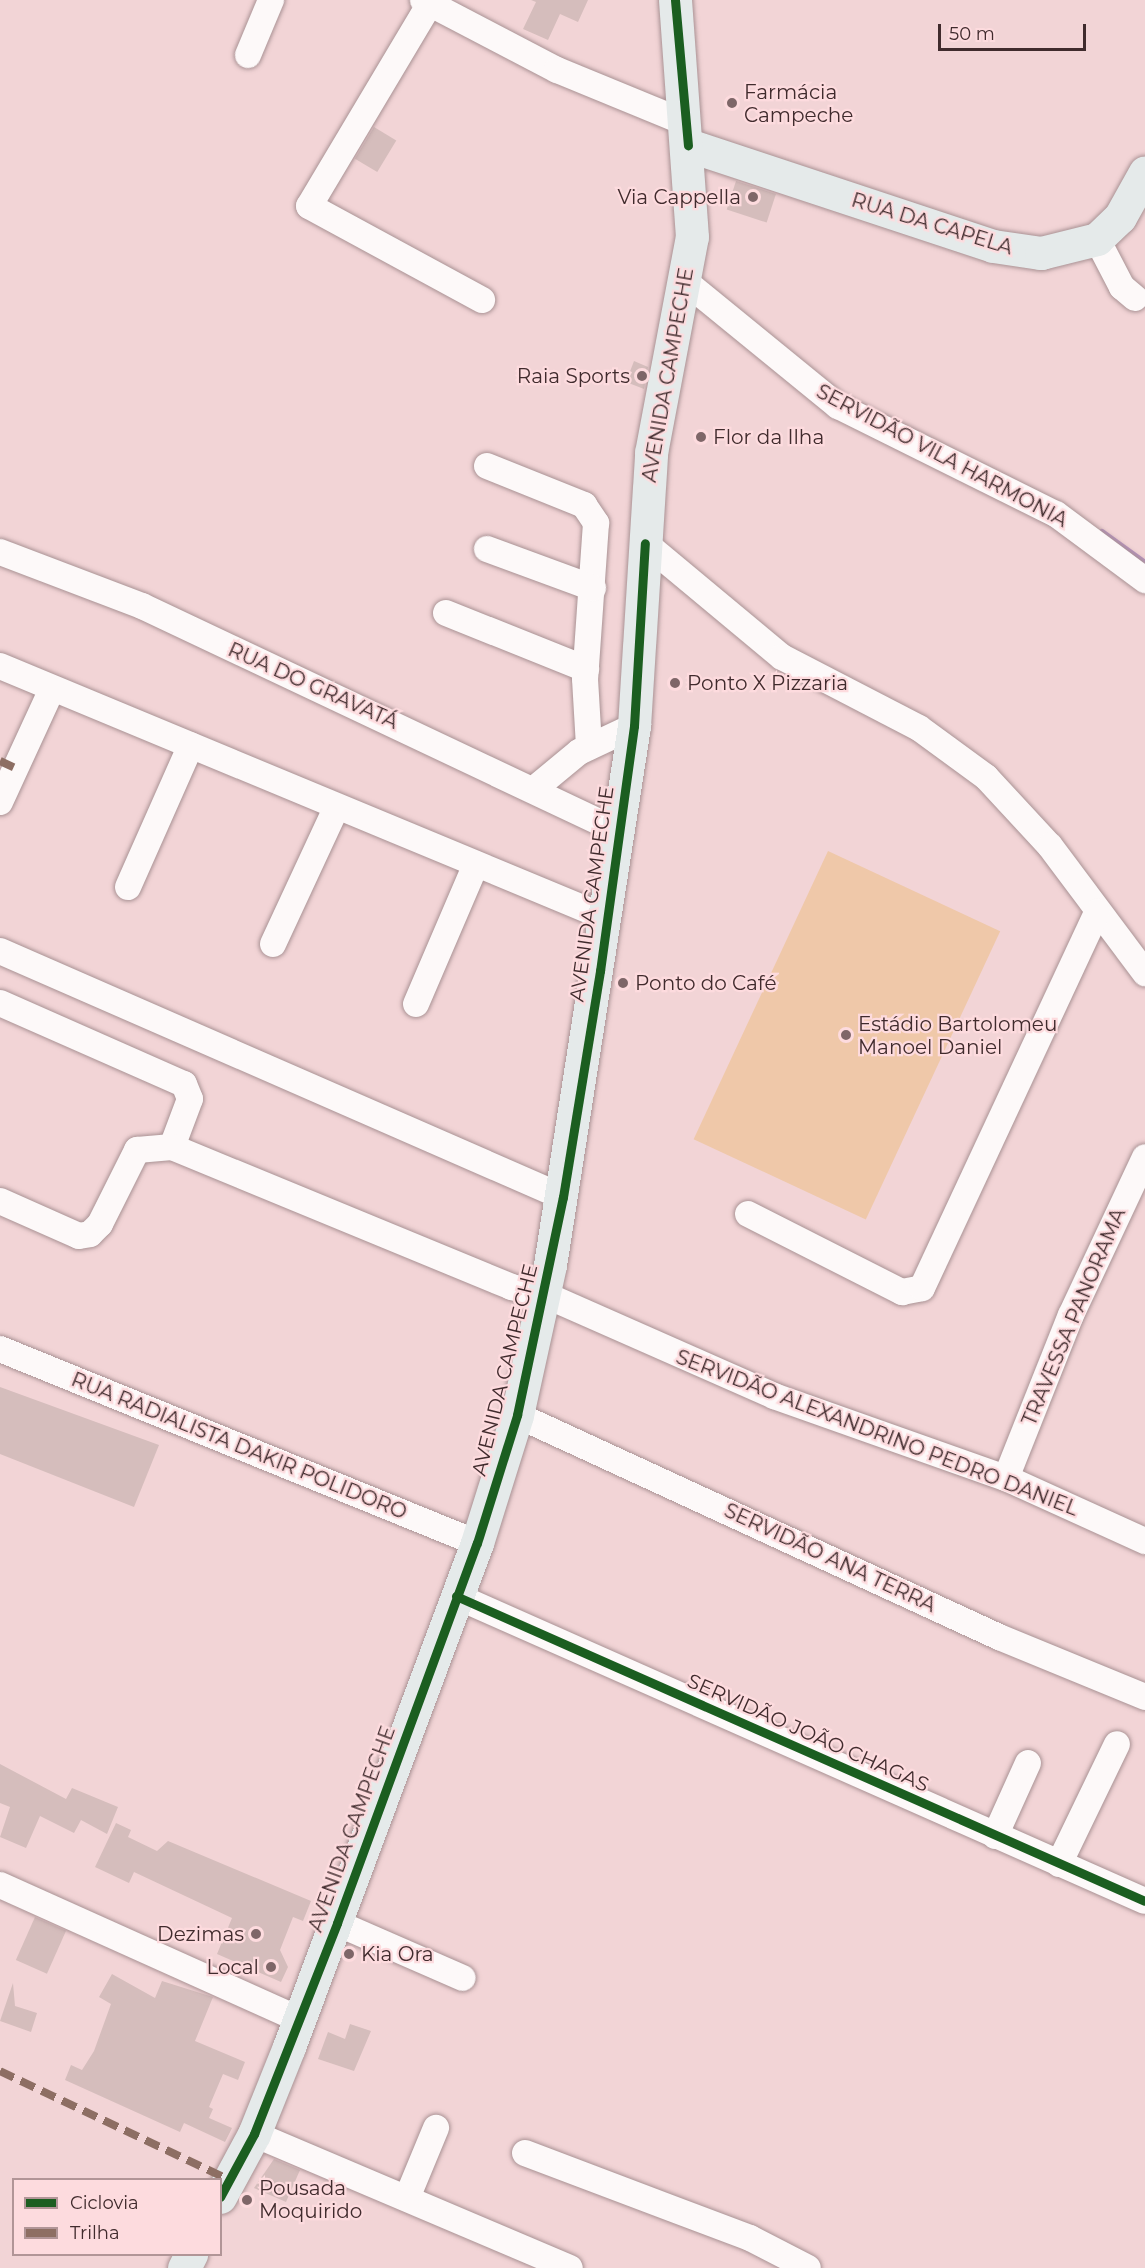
<!DOCTYPE html>
<html>
<head>
<meta charset="utf-8">
<style>
	body { margin:0 }
	#map { position:relative; width:1145px; height:2268px; overflow:hidden; background:#f2d4d6; font-family:Montserrat,sans-serif }
	div>[style] { position:absolute }
	[style*='--x'] { left:calc(var(--x)*1px); top:calc(var(--y)*1px); width:calc(var(--w)*1px); rotate:calc(var(--a)*1deg) }
	.green>* { inset:0; background:#efc8a9; transform-origin:0 0 }
	.stream>* { height:6px; margin:-3px; padding:0 3px; transform-origin:3px; border-radius:3px; background:#b58fbe }
	.building>* { inset:0; background:#d5bdbc; transform-origin:0 0 }
	.roads { filter:drop-shadow(0 0 2px #a99294) drop-shadow(0 0 2px #a99294) }
	.minor>* { height:26px; margin:-13px; padding:0 13px; transform-origin:13px; border-radius:13px; background:#fdf9f9 }
	.major>* { height:33px; margin:-16.5px; padding:0 16.5px; transform-origin:16.5px; border-radius:16.5px; background:#e5eaea }
	.quiet>* { height:8px; margin-top:-4px; transform-origin:0; background:repeating-linear-gradient(90deg,#8d6e63 0 15px,transparent 0 23px) }
	.cycleway>* { height:9px; margin:-4.5px; padding:0 4.5px; transform-origin:4.5px; border-radius:4.5px; background:#1b5e20 }
	.dots>* { width:16px; height:16px; translate:-50% -50%; box-sizing:border-box; border:3px solid #fddbde; border-radius:50% }
	span { translate:-50% -50%; white-space:nowrap; text-align:center; line-height:1.15; -webkit-text-stroke:4.5px #fddbde; paint-order:stroke }
	.poi-label { font-size:20px; color:#402b2d }
	.left { translate:0 -50%; text-align:left }
	.right { translate:-100% -50%; text-align:right }
	.street-label { font-size:20px; color:#402b2d }
	.legend { position:absolute; left:12px; top:2178px; width:210px; height:78px; box-sizing:border-box; background:#fddbde; border:2px solid #b19597; margin:0; padding:8px 10px; list-style:none; font-size:18px; color:#402b2d }
	.legend li { display:flex; align-items:center; gap:12px; height:30px }
	.legend b { width:30px; border:2px solid #b19597 }
	.scale { position:absolute; left:938px; top:24px; width:148px; height:27px; box-sizing:border-box; border:3px solid #402b2d; border-top:0; padding-left:8px; font-size:18px; line-height:21px; white-space:nowrap; color:#402b2d; -webkit-text-stroke:4px #fddbde; paint-order:stroke }
</style>
</head>
<body>
<div id="map">
	<div class="green">
		<div style="left:828px;top:851px;width:190px;height:318px;rotate:25deg"></div>
	</div>
	<div class="stream">
		<div style="--x:1102;--y:532;--w:53;--a:35.8"></div>
	</div>
	<div class="building">
		<div style="clip-path:polygon(531px 0,588px 0,578px 22px,560px 14px,548px 40px,523px 29px,536px 2px)"></div>
		<div style="left:374px;top:127px;width:26px;height:37px;rotate:31deg"></div>
		<div style="left:736px;top:181px;width:42px;height:30px;rotate:18deg"></div>
		<div style="clip-path:polygon(634px 361px,648px 367px,644px 389px,626px 382px)"></div>
		<div style="clip-path:polygon(0 1387px,159px 1445px,134px 1507px,0 1454px)"></div>
		<div style="clip-path:polygon(0 1764px,66px 1799px,72px 1788px,118px 1807px,107px 1834px,81px 1820px,74px 1833px,40px 1816px,26px 1848px,0 1837px,10px 1807px,0 1803px)"></div>
		<div style="clip-path:polygon(116px 1823px,131px 1830px,128px 1837px,157px 1851px,168px 1841px,311px 1901px,303px 1921px,293px 1917px,280px 1950px,288px 1967px,281px 1982px,217px 1954px,232px 1918px,134px 1872px,129px 1883px,95px 1867px)"></div>
		<div style="left:35px;top:1917px;width:34px;height:47px;rotate:24deg"></div>
		<div style="clip-path:polygon(112px 1974px,155px 1998px,162px 1981px,213px 1997px,195px 2041px,245px 2062px,238px 2080px,223px 2074px,209px 2107px,213px 2109px,209px 2118px,232px 2128px,225px 2142px,184px 2123px,180px 2132px,65px 2080px,71px 2065px,82px 2070px,94px 2051px,111px 2004px,99px 1997px)"></div>
		<div style="clip-path:polygon(13px 1983px,15px 2006px,37px 2013px,31px 2032px,0 2021px)"></div>
		<div style="clip-path:polygon(350px 2024px,371px 2031px,354px 2071px,318px 2059px,328px 2032px,345px 2039px)"></div>
		<div style="clip-path:polygon(274px 2159px,300px 2170px,286px 2202px,254px 2188px)"></div>
	</div>
	<div class="roads">
		<div class="minor">
			<div style="--x:423;--y:0;--w:151;--a:27.6"></div>
			<div style="--x:557;--y:70;--w:139;--a:22.3"></div>
			<div style="--x:429;--y:5;--w:234;--a:120.8"></div>
			<div style="--x:309;--y:206;--w:197;--a:28.5"></div>
			<div style="--x:248;--y:55;--w:60;--a:-67.3"></div>
			<div style="--x:1097;--y:239;--w:54;--a:62.5"></div>
			<div style="--x:1122;--y:287;--w:17;--a:40"></div>
			<div style="--x:687;--y:283;--w:195;--a:39.2"></div>
			<div style="--x:838;--y:406;--w:243;--a:26.4"></div>
			<div style="--x:1056;--y:514;--w:111;--a:36.6"></div>
			<div style="--x:487;--y:466;--w:105;--a:21.9"></div>
			<div style="--x:584;--y:505;--w:22;--a:56"></div>
			<div style="--x:596;--y:523;--w:156;--a:94"></div>
			<div style="--x:585;--y:679;--w:68;--a:86.6"></div>
			<div style="--x:645;--y:543;--w:178;--a:39.8"></div>
			<div style="--x:782;--y:657;--w:154;--a:27.4"></div>
			<div style="--x:919;--y:728;--w:83;--a:36.2"></div>
			<div style="--x:986;--y:777;--w:94;--a:47.2"></div>
			<div style="--x:1050;--y:846;--w:159;--a:53.2"></div>
			<div style="--x:487;--y:549;--w:113;--a:20.2"></div>
			<div style="--x:0;--y:552;--w:152;--a:20.8"></div>
			<div style="--x:142;--y:606;--w:529;--a:25.3"></div>
			<div style="--x:446;--y:613;--w:151;--a:21.8"></div>
			<div style="--x:0;--y:666;--w:657;--a:22.55"></div>
			<div style="--x:533;--y:790;--w:60;--a:-39.6"></div>
			<div style="--x:579;--y:752;--w:61;--a:-25.3"></div>
			<div style="--x:0;--y:802;--w:124;--a:-65.3"></div>
			<div style="--x:128;--y:887;--w:155;--a:-66.1"></div>
			<div style="--x:273;--y:944;--w:150;--a:-65.1"></div>
			<div style="--x:0;--y:951;--w:614;--a:23.6"></div>
			<div style="--x:0;--y:1003;--w:201;--a:23.8"></div>
			<div style="--x:184;--y:1084;--w:16;--a:68"></div>
			<div style="--x:190;--y:1099;--w:51;--a:110.6"></div>
			<div style="--x:172;--y:1147;--w:367;--a:22.4"></div>
			<div style="--x:511;--y:1287;--w:33;--a:12"></div>
			<div style="--x:543;--y:1294;--w:253;--a:23.8"></div>
			<div style="--x:774;--y:1396;--w:246;--a:19.5"></div>
			<div style="--x:1006;--y:1478;--w:153;--a:24.4"></div>
			<div style="--x:416;--y:1004;--w:152;--a:-66.8"></div>
			<div style="--x:0;--y:1201;--w:86;--a:23.9"></div>
			<div style="--x:79;--y:1236;--w:11;--a:-10"></div>
			<div style="--x:90;--y:1234;--w:14;--a:-45"></div>
			<div style="--x:100;--y:1224;--w:83;--a:-63.4"></div>
			<div style="--x:137;--y:1150;--w:35;--a:-5"></div>
			<div style="--x:748;--y:1214;--w:173;--a:26.9"></div>
			<div style="--x:902;--y:1292;--w:20;--a:-11"></div>
			<div style="--x:922;--y:1288;--w:415;--a:-65"></div>
			<div style="--x:0;--y:1349;--w:515;--a:22.13"></div>
			<div style="--x:517;--y:1415;--w:531;--a:24.73"></div>
			<div style="--x:999;--y:1637;--w:158;--a:22.3"></div>
			<div style="--x:1006;--y:1478;--w:175;--a:-68.3"></div>
			<div style="--x:1071;--y:1315;--w:174;--a:-64.9"></div>
			<div style="--x:456;--y:1596;--w:753;--a:23.88"></div>
			<div style="--x:995;--y:1836;--w:80;--a:-65.7"></div>
			<div style="--x:1059;--y:1864;--w:133;--a:-64.2"></div>
			<div style="--x:0;--y:1885;--w:329;--a:24.2"></div>
			<div style="--x:337;--y:1923;--w:137;--a:23.6"></div>
			<div style="--x:254;--y:2134;--w:343;--a:23"></div>
			<div style="--x:525;--y:2153;--w:241;--a:20.7"></div>
			<div style="--x:750;--y:2238;--w:65;--a:27.3"></div>
			<div style="--x:407;--y:2198;--w:76;--a:-67.5"></div>
		</div>
		<div class="major">
			<div style="--x:688;--y:145;--w:321;--a:18.3"></div>
			<div style="--x:993;--y:246;--w:49;--a:8.3"></div>
			<div style="--x:1041;--y:253;--w:58;--a:-14"></div>
			<div style="--x:1097;--y:239;--w:32;--a:-44"></div>
			<div style="--x:1120;--y:217;--w:51;--a:-60.9"></div>
			<div style="--x:220;--y:2197;--w:72;--a:-61.6"></div>
			<div style="--x:254;--y:2134;--w:94;--a:-68.1"></div>
			<div style="--x:289;--y:2047;--w:538;--a:-69.54"></div>
			<div style="--x:477;--y:1543;--w:134;--a:-72.6"></div>
			<div style="--x:517;--y:1415;--w:154;--a:-77.6"></div>
			<div style="--x:550;--y:1265;--w:546;--a:-81.14"></div>
			<div style="--x:634;--y:726;--w:274;--a:-86.4"></div>
			<div style="--x:651;--y:453;--w:220;--a:-79.3"></div>
			<div style="--x:692;--y:237;--w:238;--a:-94.1"></div>
			<div style="--x:184;--y:2268;--w:16;--a:-63"></div>
		</div>
	</div>
	<div class="quiet">
		<div style="--x:0;--y:761;--w:17;--a:25"></div>
		<div style="--x:0;--y:2071;--w:255;--a:25.4"></div>
	</div>
	<div class="cycleway">
		<div style="--x:675;--y:0;--w:146;--a:84.9"></div>
		<div style="--x:456;--y:1596;--w:753;--a:23.88"></div>
		<div style="--x:220;--y:2197;--w:72;--a:-61.6"></div>
		<div style="--x:254;--y:2134;--w:227;--a:-68.5"></div>
		<div style="--x:337;--y:1923;--w:405;--a:-69.8"></div>
		<div style="--x:477;--y:1543;--w:134;--a:-72.6"></div>
		<div style="--x:517;--y:1415;--w:223;--a:-78.1"></div>
		<div style="--x:563;--y:1197;--w:229;--a:-80.7"></div>
		<div style="--x:600;--y:971;--w:247;--a:-82.1"></div>
		<div style="--x:634;--y:726;--w:183;--a:-86.6"></div>
	</div>
	<div class="dots">
		<div style="left:732px;top:103px;background:#7e6668"></div>
		<div style="left:753px;top:197px;background:#7e6668"></div>
		<div style="left:642px;top:376px;background:#7e6668"></div>
		<div style="left:701px;top:437px;background:#7e6668"></div>
		<div style="left:675px;top:683px;background:#7e6668"></div>
		<div style="left:623px;top:983px;background:#7e6668"></div>
		<div style="left:846px;top:1035px;background:#7e6668"></div>
		<div style="left:256px;top:1934px;background:#7e6668"></div>
		<div style="left:349px;top:1954px;background:#7e6668"></div>
		<div style="left:271px;top:1967px;background:#7e6668"></div>
		<div style="left:247px;top:2200px;background:#7e6668"></div>
	</div>
	<div class="poi-label">
		<span class="left" style="left:744px;top:104px">Farmácia<br>Campeche</span>
		<span class="right" style="left:741px;top:197px">Via Cappella</span>
		<span class="right" style="left:630px;top:376px">Raia Sports</span>
		<span class="left" style="left:713px;top:437px">Flor da Ilha</span>
		<span class="left" style="left:687px;top:683px">Ponto X Pizzaria</span>
		<span class="left" style="left:635px;top:983px">Ponto do Café</span>
		<span class="left" style="left:858px;top:1036px">Estádio Bartolomeu<br>Manoel Daniel</span>
		<span class="right" style="left:244px;top:1934px">Dezimas</span>
		<span class="left" style="left:361px;top:1954px">Kia Ora</span>
		<span class="right" style="left:259px;top:1967px">Local</span>
		<span class="left" style="left:259px;top:2200px">Pousada<br>Moquirido</span>
	</div>
	<div class="street-label">
		<span style="left:932px;top:224px;rotate:17deg">RUA DA CAPELA</span>
		<span style="left:668px;top:375px;rotate:-80deg">AVENIDA CAMPECHE</span>
		<span style="left:942px;top:456px;rotate:28deg">SERVIDÃO VILA HARMONIA</span>
		<span style="left:313px;top:686px;rotate:24deg">RUA DO GRAVATÁ</span>
		<span style="left:592px;top:894px;rotate:-82deg">AVENIDA CAMPECHE</span>
		<span style="left:1074px;top:1317px;rotate:-67deg">TRAVESSA PANORAMA</span>
		<span style="left:505px;top:1370px;rotate:-76deg">AVENIDA CAMPECHE</span>
		<span style="left:877px;top:1433px;rotate:21deg">SERVIDÃO ALEXANDRINO PEDRO DANIEL</span>
		<span style="left:239px;top:1446px;rotate:22deg">RUA RADIALISTA DAKIR POLIDORO</span>
		<span style="left:830px;top:1558px;rotate:25deg">SERVIDÃO ANA TERRA</span>
		<span style="left:808px;top:1733px;rotate:24deg">SERVIDÃO JOÃO CHAGAS</span>
		<span style="left:352px;top:1829px;rotate:-70deg">AVENIDA CAMPECHE</span>
	</div>
	<ul class="legend">
	<li><b style="height:8px;background:#1b5e20"></b>Ciclovia</li>
	<li><b style="height:8px;background:#8d6e63"></b>Trilha</li>
	</ul>
	<div class="scale">50 m</div>
</div>
</body>
</html>
